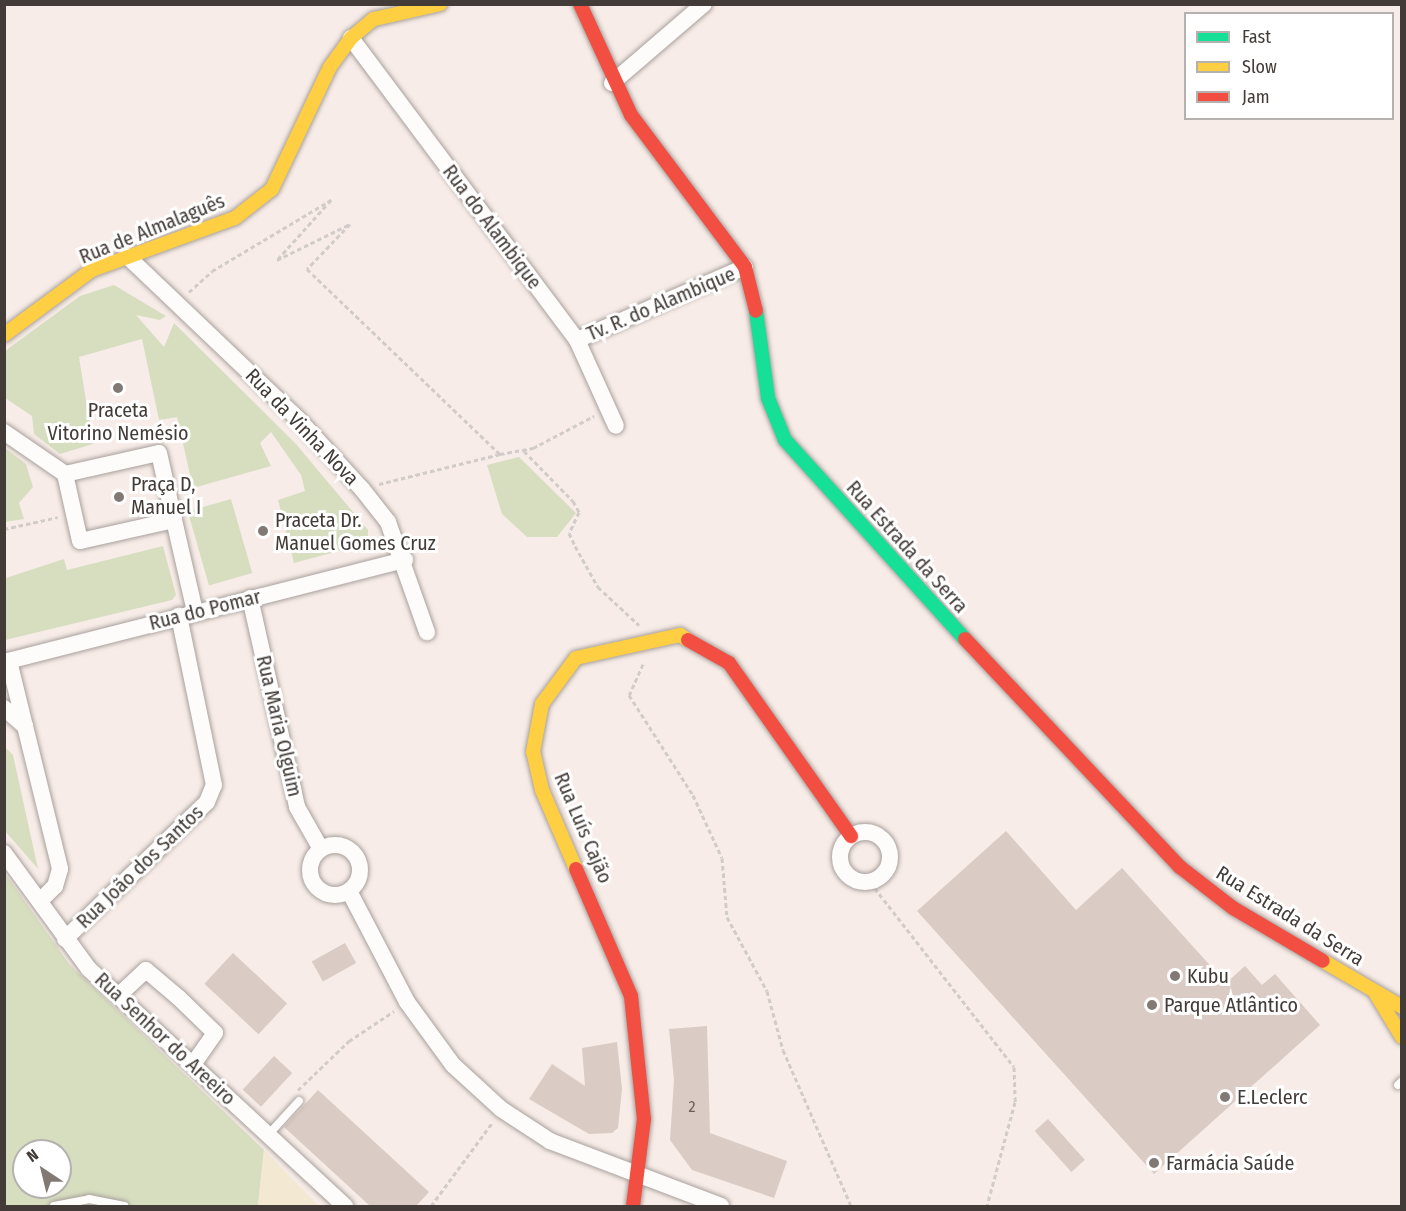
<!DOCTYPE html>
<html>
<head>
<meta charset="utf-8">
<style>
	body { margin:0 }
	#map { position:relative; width:1406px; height:1211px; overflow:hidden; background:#f7ece7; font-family:"Fira Sans Condensed",sans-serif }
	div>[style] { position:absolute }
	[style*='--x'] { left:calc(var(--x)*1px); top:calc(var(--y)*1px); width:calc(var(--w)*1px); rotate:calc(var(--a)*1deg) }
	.green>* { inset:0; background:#d7dec0; transform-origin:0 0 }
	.sand>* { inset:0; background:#f3e8d2 }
	.building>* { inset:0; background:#dacbc4; transform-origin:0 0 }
	.path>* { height:3px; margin-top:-1.5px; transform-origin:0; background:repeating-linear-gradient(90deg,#d1ccca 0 4.5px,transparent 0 7.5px) }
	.roads { filter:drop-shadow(0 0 2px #a8a09c) drop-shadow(0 0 2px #a8a09c) }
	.lane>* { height:8px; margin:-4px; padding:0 4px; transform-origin:4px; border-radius:4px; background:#fefcfb }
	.street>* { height:16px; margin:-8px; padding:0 8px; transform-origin:8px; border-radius:8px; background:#fefcfb }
	.street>.ring { margin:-8px; padding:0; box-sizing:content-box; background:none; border:16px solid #fefcfb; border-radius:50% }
	.fast>* { height:14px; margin:-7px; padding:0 7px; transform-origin:7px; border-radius:7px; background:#16e098 }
	.slow>* { height:14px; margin:-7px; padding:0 7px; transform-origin:7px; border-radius:7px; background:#ffcf43 }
	.jam>* { height:14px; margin:-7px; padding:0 7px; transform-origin:7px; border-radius:7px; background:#f24e42 }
	.dots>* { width:16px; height:16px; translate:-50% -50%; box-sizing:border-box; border:3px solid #fff; border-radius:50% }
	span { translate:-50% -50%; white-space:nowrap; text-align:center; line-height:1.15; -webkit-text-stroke:6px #fff; paint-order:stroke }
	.number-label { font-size:16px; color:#695f5a }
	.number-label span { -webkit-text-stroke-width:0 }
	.street-label { font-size:20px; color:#433b37 }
	.poi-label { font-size:20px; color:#433b37 }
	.left { translate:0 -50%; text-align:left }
	.frame { position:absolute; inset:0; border:6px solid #433b37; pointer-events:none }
	.legend { position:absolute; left:1184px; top:12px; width:210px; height:108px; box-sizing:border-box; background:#fff; border:2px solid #b4b1af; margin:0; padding:8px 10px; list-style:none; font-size:18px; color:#433b37 }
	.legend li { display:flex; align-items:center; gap:12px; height:30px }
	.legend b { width:30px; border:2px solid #b4b1af }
	.north { position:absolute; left:12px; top:1139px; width:60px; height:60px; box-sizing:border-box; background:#fff; border:2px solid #b4b1af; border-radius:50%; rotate:325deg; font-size:16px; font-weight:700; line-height:24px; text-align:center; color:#433b37 }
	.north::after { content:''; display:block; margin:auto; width:21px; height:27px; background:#827975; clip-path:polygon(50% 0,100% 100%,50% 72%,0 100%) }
</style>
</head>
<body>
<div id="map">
	<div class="green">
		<div style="clip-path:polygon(114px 285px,166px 316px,160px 320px,136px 315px,164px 347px,174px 323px,296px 444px,368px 530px,368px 543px,294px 563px,278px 500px,305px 491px,301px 475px,271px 432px,260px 443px,271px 466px,193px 488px,177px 417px,159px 420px,142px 339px,79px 357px,93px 444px,60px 454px,34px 434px,32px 416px,5px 398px,5px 351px,80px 296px)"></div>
		<div style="clip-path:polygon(5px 448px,26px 464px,33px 487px,19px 503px,24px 519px,5px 522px)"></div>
		<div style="clip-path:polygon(519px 457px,576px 513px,557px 537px,527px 537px,502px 514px,487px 465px)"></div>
		<div style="left:231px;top:499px;width:77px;height:45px;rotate:74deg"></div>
		<div style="clip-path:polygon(163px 546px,176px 595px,172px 600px,5px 640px,5px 573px,6px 578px,64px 559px,67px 570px)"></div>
		<div style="clip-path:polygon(5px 747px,13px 755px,38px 869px,5px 831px)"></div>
		<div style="clip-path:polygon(evenodd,4px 872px,70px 965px,264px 1150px,258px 1206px,5px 1206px,4px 872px,24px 1151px,60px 1151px,60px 1187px,24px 1187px,24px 1151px)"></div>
	</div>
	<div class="sand">
		<div style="clip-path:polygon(264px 1150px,319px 1206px,258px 1206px)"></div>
	</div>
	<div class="building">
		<div style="clip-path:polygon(1006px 831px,1076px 910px,1122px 868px,1226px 983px,1245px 966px,1262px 985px,1275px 974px,1320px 1025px,1154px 1174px,917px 911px)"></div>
		<div style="left:345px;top:943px;width:23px;height:38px;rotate:61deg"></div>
		<div style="left:233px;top:953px;width:74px;height:42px;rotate:43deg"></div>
		<div style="clip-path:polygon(707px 1026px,710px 1133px,787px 1161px,774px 1198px,692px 1170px,670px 1140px,674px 1080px,669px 1029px)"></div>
		<div style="clip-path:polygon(617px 1042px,622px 1089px,618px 1128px,612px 1133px,589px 1134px,529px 1099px,552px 1064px,585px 1086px,582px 1048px)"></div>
		<div style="left:274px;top:1056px;width:25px;height:46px;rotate:43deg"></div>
		<div style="clip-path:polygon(318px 1090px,429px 1192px,416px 1206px,370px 1206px,284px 1127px)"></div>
		<div style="left:1048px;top:1119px;width:55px;height:18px;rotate:48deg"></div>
	</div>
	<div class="path">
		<div style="--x:189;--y:292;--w:31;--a:-42"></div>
		<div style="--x:212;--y:271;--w:139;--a:-30.8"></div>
		<div style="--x:331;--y:200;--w:81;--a:132"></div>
		<div style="--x:277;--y:260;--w:81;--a:-26.3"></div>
		<div style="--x:350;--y:224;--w:62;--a:133.7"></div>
		<div style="--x:307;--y:269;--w:267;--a:43.8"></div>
		<div style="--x:500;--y:454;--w:34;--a:-10"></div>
		<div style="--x:533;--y:448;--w:69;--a:-27.7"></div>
		<div style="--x:524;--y:451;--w:70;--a:45.6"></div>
		<div style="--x:573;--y:501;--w:13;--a:61"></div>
		<div style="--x:579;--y:512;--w:23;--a:115"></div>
		<div style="--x:569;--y:533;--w:14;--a:65"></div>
		<div style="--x:575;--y:546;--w:47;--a:60.7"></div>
		<div style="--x:598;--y:587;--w:56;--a:42.8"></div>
		<div style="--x:379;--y:484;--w:125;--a:-13.9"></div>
		<div style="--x:4;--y:529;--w:55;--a:-12.5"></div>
		<div style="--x:643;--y:664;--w:34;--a:114"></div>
		<div style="--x:629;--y:695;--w:119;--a:57.4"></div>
		<div style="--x:693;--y:795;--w:69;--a:65.3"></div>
		<div style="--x:722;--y:858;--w:59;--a:85.2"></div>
		<div style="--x:727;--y:917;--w:84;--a:61.6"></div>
		<div style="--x:767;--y:991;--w:61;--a:74.8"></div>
		<div style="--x:783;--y:1050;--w:170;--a:66.4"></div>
		<div style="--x:870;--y:882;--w:234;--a:52.1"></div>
		<div style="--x:1014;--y:1067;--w:35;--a:88"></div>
		<div style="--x:1015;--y:1102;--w:108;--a:105.1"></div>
		<div style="--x:298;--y:1090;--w:71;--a:-43.9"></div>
		<div style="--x:349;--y:1041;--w:54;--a:-33.7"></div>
		<div style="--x:431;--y:1206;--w:103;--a:-53.7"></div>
	</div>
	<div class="roads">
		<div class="lane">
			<div style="--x:1398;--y:1085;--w:6;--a:-45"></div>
			<div style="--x:268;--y:1135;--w:46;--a:-47.6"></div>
			<div style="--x:54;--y:1206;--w:36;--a:-11"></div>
			<div style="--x:89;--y:1199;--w:36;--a:11"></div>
		</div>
		<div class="street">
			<div style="--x:351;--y:38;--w:377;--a:53.2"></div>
			<div style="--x:577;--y:340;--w:94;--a:65.6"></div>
			<div style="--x:612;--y:83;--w:121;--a:-40.7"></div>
			<div style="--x:127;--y:256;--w:236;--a:43.6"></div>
			<div style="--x:298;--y:419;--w:95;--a:47.6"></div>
			<div style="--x:362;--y:489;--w:42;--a:51.8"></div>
			<div style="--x:388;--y:522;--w:117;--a:70.5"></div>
			<div style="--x:577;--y:340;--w:183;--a:-23.5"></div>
			<div style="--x:4;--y:432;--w:74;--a:34.5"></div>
			<div style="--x:159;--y:453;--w:69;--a:77.4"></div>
			<div style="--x:174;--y:520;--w:96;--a:167.4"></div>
			<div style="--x:80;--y:541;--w:69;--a:-102.6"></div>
			<div style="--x:65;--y:474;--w:96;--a:-12.6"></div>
			<div style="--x:174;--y:520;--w:94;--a:77.1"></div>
			<div style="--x:250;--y:598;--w:214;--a:77.3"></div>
			<div style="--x:297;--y:807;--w:48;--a:60.3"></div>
			<div style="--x:9;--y:661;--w:67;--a:76.2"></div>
			<div style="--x:4;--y:662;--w:414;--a:-14.3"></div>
			<div style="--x:4;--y:708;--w:28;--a:41"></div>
			<div style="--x:25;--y:726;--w:147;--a:76.2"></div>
			<div style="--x:60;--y:869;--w:18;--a:106"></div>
			<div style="--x:55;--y:886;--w:21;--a:135"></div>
			<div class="ring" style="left:840px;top:832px;width:34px;height:34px"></div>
			<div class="ring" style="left:310px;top:845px;width:34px;height:34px"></div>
			<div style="--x:4;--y:853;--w:144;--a:53.8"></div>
			<div style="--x:89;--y:969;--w:349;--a:42.8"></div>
			<div style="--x:349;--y:891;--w:125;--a:62.4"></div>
			<div style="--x:407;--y:1002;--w:78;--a:53.9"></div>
			<div style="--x:453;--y:1065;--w:65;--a:42.5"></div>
			<div style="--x:501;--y:1109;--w:59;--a:33.1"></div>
			<div style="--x:550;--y:1141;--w:183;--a:20.8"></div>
			<div style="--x:65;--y:939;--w:197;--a:-44"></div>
			<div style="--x:207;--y:802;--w:18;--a:-68"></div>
			<div style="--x:214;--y:785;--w:173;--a:-101.7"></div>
			<div style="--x:118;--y:996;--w:38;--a:-43"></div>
			<div style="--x:146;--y:970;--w:43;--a:40.3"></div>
			<div style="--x:179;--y:998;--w:50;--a:44.2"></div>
			<div style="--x:215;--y:1033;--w:39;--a:125"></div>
		</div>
		<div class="fast">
			<div style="--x:756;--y:311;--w:88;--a:82.1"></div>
			<div style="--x:768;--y:398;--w:45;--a:68"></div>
			<div style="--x:785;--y:440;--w:268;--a:47.9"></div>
		</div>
		<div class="slow">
			<div style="--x:4;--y:335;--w:109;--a:-36.5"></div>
			<div style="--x:92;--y:270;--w:152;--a:-20"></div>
			<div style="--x:235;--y:218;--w:47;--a:-38.1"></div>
			<div style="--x:272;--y:189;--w:135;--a:-64.6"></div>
			<div style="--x:330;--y:67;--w:36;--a:-54"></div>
			<div style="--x:351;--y:38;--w:30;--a:-40"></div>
			<div style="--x:374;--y:19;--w:68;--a:-12.8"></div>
			<div style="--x:576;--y:869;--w:86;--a:-113.3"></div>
			<div style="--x:542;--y:790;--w:39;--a:-103"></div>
			<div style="--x:533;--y:752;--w:49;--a:-79.4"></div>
			<div style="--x:542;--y:704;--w:57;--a:-53.5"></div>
			<div style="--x:576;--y:658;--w:107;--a:-12.5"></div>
			<div style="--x:680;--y:635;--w:9;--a:32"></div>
			<div style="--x:1323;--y:961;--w:91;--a:30.2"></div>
			<div style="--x:1376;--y:994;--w:50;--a:58.8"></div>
		</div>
		<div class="jam">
			<div style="--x:580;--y:4;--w:122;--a:65.3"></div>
			<div style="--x:631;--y:115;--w:190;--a:53.1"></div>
			<div style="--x:745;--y:267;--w:45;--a:76"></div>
			<div style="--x:965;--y:639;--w:313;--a:46.7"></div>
			<div style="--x:1180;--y:867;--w:67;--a:37.7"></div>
			<div style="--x:1233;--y:908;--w:104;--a:30.5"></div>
			<div style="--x:688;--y:640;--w:47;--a:29.3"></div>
			<div style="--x:729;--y:663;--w:212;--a:54.8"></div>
			<div style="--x:576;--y:869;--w:138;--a:66.6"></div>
			<div style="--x:631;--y:996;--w:124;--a:84"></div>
			<div style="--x:644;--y:1119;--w:88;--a:97.2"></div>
		</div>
	</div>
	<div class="dots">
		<div style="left:118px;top:388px;background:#827975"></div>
		<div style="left:119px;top:497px;background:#827975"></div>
		<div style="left:263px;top:531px;background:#827975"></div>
		<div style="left:1175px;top:976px;background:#827975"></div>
		<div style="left:1152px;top:1005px;background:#827975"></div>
		<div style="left:1225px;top:1097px;background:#827975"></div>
		<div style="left:1154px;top:1163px;background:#827975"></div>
	</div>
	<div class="number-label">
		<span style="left:692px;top:1107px">2</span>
	</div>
	<div class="street-label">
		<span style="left:492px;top:227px;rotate:53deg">Rua do Alambique</span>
		<span style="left:152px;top:229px;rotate:-22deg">Rua de Almalaguês</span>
		<span style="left:661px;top:304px;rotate:-23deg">Tv. R. do Alambique</span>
		<span style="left:302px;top:427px;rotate:46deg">Rua da Vinha Nova</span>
		<span style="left:907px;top:547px;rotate:48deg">Rua Estrada da Serra</span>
		<span style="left:205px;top:610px;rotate:-14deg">Rua do Pomar</span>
		<span style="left:279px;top:726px;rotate:77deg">Rua Maria Olguim</span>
		<span style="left:583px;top:828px;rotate:67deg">Rua Luís Cajão</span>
		<span style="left:140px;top:867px;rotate:-44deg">Rua João dos Santos</span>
		<span style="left:1290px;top:916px;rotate:32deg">Rua Estrada da Serra</span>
		<span style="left:165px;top:1039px;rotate:43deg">Rua Senhor do Areeiro</span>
	</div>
	<div class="poi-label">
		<span style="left:118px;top:422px">Praceta<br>Vitorino Nemésio</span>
		<span class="left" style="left:131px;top:496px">Praça D,<br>Manuel I</span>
		<span class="left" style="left:275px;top:532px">Praceta Dr.<br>Manuel Gomes Cruz</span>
		<span class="left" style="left:1187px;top:976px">Kubu</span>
		<span class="left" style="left:1164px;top:1005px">Parque Atlântico</span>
		<span class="left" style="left:1237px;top:1097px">E.Leclerc</span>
		<span class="left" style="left:1166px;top:1163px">Farmácia Saúde</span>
	</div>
	<div class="frame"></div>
	<ul class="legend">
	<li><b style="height:8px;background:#16e098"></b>Fast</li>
	<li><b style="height:8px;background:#ffcf43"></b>Slow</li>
	<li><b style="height:8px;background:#f24e42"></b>Jam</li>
	</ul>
	<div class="north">N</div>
</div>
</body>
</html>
